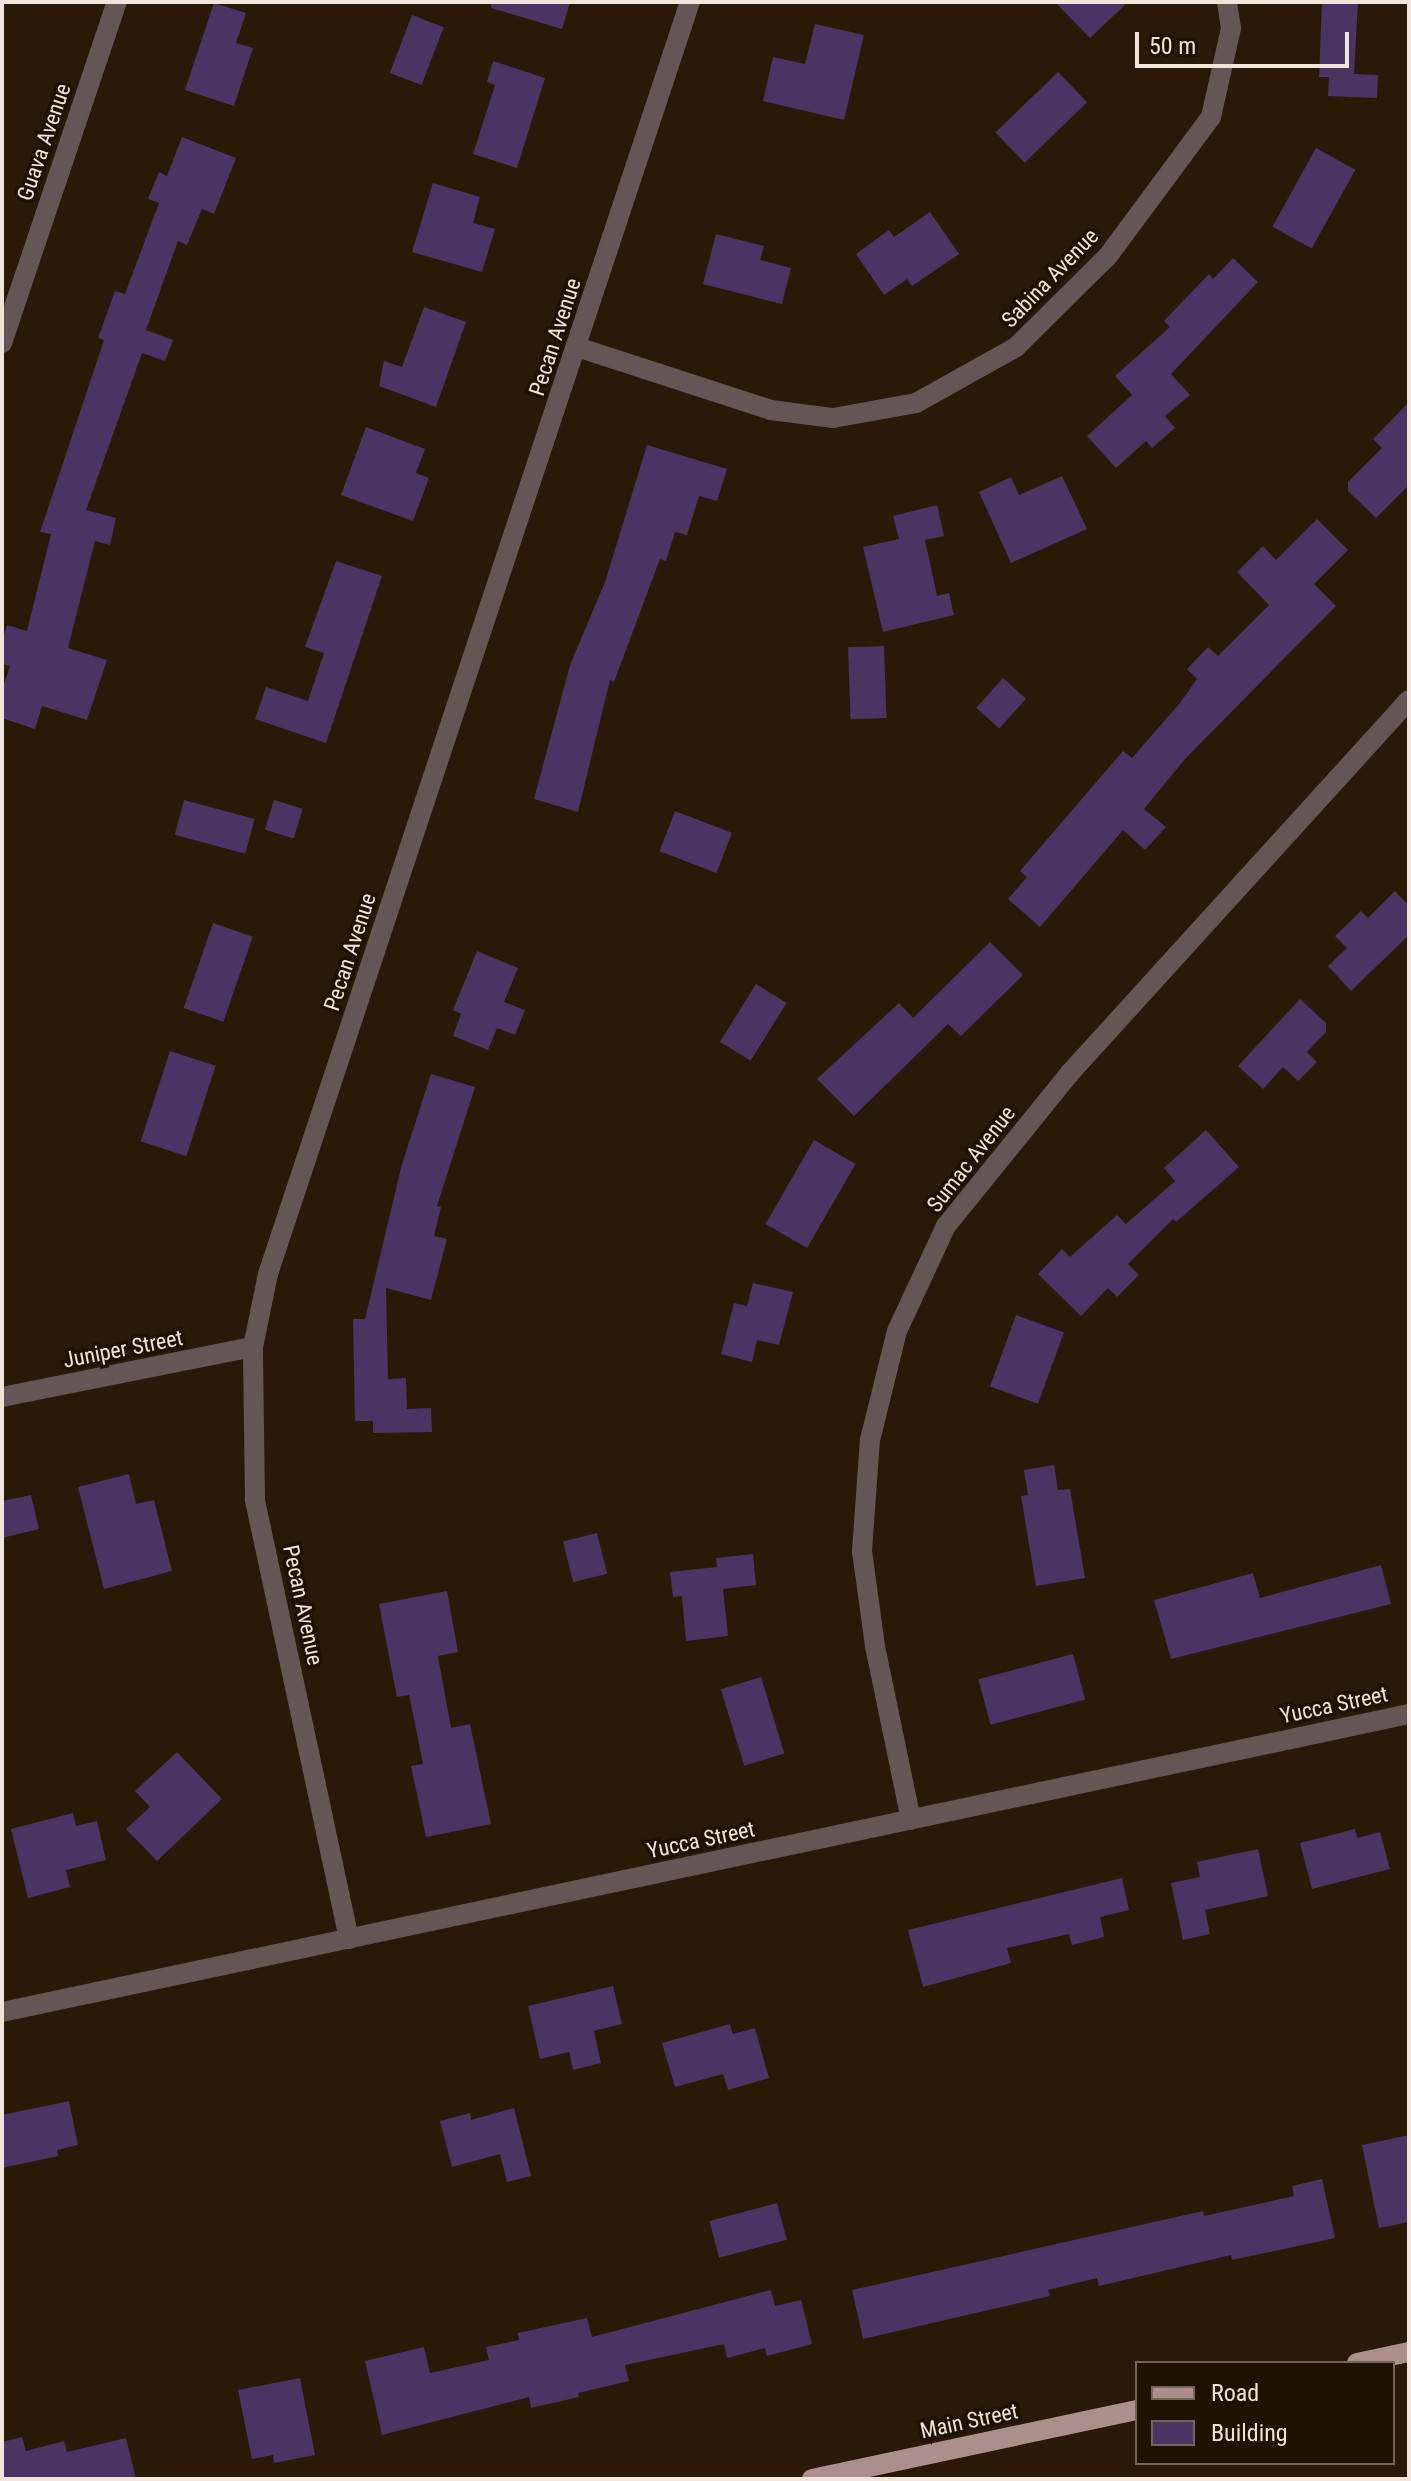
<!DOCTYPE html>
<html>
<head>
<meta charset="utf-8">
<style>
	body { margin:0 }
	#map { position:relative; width:1411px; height:2481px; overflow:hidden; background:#281a06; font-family:"Roboto Condensed",sans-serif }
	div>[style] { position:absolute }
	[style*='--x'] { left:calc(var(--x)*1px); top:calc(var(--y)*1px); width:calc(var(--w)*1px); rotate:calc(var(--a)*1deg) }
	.building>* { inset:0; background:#493464; transform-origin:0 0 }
	.minor>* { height:20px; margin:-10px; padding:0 10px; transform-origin:10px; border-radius:10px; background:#635654 }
	.major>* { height:20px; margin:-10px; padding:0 10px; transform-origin:10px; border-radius:10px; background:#aa8f8b }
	span { translate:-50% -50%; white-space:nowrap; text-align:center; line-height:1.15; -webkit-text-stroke:7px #1e1100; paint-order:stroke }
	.street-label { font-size:22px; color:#efe5d8 }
	.frame { position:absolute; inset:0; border:4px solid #efe5d8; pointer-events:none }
	.legend { position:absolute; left:1135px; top:2361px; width:260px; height:104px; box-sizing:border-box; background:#1e1100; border:2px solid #726656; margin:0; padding:10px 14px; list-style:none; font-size:24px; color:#efe5d8 }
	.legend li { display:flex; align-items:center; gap:16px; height:40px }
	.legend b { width:40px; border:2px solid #726656 }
	.scale { position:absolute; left:1135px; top:32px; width:214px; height:36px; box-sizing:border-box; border:4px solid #efe5d8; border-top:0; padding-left:10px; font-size:24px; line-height:28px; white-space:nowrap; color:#efe5d8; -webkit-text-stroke:6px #1e1100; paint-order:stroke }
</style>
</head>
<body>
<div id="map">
	<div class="building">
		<div style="clip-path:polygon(491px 2px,570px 2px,562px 29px,491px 8px)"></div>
		<div style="clip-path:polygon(1055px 2px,1128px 2px,1090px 38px)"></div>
		<div style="clip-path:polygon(1322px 2px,1358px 2px,1354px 74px,1378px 75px,1377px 98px,1328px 96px,1329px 77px,1319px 77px)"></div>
		<div style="clip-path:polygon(214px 3px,246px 13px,236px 43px,253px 48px,234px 106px,185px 90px)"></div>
		<div style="left:412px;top:15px;width:34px;height:62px;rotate:21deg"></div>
		<div style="clip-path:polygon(815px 24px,864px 35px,844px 120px,763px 101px,773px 57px,805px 64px)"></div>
		<div style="clip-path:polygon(493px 61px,545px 78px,517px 168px,473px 154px,495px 85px,487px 82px)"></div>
		<div style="left:1058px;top:72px;width:42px;height:87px;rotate:46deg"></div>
		<div style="clip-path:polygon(182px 137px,236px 158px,214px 214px,202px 209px,187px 245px,178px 241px,146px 330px,173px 340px,165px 361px,142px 353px,86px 510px,116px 518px,110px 545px,95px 541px,68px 648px,107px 660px,87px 720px,42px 706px,35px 729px,2px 718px,2px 690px,10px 666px,2px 664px,2px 640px,7px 625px,27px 631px,51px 534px,40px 532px,104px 340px,98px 338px,115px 291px,125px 294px,159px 203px,148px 199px,159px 172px,167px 176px)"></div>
		<div style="left:1316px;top:148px;width:45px;height:90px;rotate:29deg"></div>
		<div style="clip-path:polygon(433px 183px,480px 197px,473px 223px,495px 229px,482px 272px,412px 252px)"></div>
		<div style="clip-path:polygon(930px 212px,959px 254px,912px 286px,907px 279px,884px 295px,856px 254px,889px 230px,894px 237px)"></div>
		<div style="clip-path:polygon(716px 234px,764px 246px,760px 260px,791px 268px,782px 304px,703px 284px)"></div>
		<div style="clip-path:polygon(1233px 258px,1258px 282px,1171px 374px,1190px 395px,1165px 416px,1175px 428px,1152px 448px,1146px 441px,1116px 468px,1087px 436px,1132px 395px,1115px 376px,1170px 327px,1164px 321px,1209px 274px,1213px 279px)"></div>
		<div style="clip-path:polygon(424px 307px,466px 322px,436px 407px,379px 386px,384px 361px,402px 367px)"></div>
		<div style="clip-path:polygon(1409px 402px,1409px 485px,1376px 518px,1348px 491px,1348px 482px,1382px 448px,1373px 439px)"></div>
		<div style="clip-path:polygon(366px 427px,425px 449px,416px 473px,429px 478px,413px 521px,341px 495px)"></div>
		<div style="clip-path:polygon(647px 445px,727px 469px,717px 501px,699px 496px,687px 535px,675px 532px,666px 561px,660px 559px,614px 682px,610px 680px,578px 812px,534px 799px,570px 665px,605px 582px)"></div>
		<div style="clip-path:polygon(1062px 476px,1087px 529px,1011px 563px,979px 492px,1011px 477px,1019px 495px)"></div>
		<div style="clip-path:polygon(937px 505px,944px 536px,925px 540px,937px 596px,949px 593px,954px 615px,883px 632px,863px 547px,899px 539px,893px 516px)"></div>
		<div style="clip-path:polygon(1317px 519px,1348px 550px,1314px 584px,1336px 606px,1185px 759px,1144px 809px,1166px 827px,1145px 850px,1123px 830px,1040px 927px,1008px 899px,1027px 877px,1020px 871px,1123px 751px,1132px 758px,1180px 703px,1197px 679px,1187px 669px,1208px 647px,1218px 656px,1269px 605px,1237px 572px,1263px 546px,1276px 560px)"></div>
		<div style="clip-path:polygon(336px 561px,382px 576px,326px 743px,255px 719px,266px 687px,308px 701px,324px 653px,305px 647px)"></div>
		<div style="left:884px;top:646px;width:72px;height:36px;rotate:88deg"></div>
		<div style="left:1003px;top:678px;width:31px;height:40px;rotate:42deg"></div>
		<div style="left:184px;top:800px;width:73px;height:36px;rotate:15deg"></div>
		<div style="left:274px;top:800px;width:30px;height:31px;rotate:17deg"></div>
		<div style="left:675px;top:811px;width:61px;height:43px;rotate:21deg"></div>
		<div style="clip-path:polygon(1395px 891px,1409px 906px,1409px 935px,1351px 991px,1328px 966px,1347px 948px,1335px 936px,1361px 911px,1368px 918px)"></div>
		<div style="left:213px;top:923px;width:42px;height:90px;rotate:19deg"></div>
		<div style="clip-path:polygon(990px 942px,1023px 975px,961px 1036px,948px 1024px,854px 1116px,817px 1079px,899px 1003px,913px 1018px)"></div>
		<div style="clip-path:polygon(477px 951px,518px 968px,504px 1002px,525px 1010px,515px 1035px,497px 1028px,488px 1050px,453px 1036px,461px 1014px,453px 1010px)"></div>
		<div style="left:756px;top:984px;width:36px;height:68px;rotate:32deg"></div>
		<div style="clip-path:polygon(1300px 999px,1326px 1023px,1326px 1032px,1307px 1052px,1317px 1062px,1298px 1081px,1283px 1067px,1263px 1089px,1238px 1066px)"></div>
		<div style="left:170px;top:1051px;width:48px;height:95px;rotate:18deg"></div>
		<div style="clip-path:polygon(431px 1074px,475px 1087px,437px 1206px,441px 1207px,434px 1236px,447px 1239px,431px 1300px,386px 1288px,388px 1379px,406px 1378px,407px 1409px,431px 1408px,432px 1432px,373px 1433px,373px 1421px,355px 1421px,353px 1319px,365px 1319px,402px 1164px)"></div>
		<div style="clip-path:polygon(1206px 1130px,1239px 1167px,1176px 1222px,1173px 1219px,1128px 1264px,1139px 1275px,1117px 1297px,1108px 1288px,1081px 1316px,1038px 1274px,1062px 1249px,1070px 1257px,1117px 1215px,1126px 1224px,1175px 1181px,1164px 1168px)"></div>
		<div style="left:814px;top:1140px;width:48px;height:97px;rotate:30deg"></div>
		<div style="clip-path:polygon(753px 1283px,793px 1292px,779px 1345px,757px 1340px,752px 1362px,721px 1354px,734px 1303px,747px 1306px)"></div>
		<div style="left:1016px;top:1315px;width:51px;height:76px;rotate:20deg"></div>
		<div style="clip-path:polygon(1054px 1465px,1058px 1490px,1070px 1489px,1085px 1578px,1036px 1586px,1021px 1496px,1028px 1495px,1024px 1470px)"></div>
		<div style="clip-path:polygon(129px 1474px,136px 1504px,154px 1500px,172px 1571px,104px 1589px,78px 1487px)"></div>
		<div style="clip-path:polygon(31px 1495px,39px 1529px,2px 1538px,2px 1501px)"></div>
		<div style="left:597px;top:1533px;width:42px;height:35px;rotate:76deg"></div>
		<div style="clip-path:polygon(753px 1554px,756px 1585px,723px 1589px,728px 1636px,686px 1641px,682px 1596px,673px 1597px,670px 1572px,717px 1567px,716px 1558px)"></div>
		<div style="clip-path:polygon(1381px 1565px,1391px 1604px,1171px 1659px,1154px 1600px,1253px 1573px,1260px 1598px)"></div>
		<div style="clip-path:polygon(447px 1591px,458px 1652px,438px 1656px,451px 1728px,470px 1724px,491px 1824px,426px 1837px,411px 1766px,423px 1764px,409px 1695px,397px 1697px,379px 1604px)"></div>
		<div style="left:1073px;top:1654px;width:47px;height:98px;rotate:75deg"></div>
		<div style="left:761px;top:1677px;width:80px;height:42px;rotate:73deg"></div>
		<div style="clip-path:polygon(177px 1752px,222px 1799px,157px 1861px,126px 1829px,150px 1807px,135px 1791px)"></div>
		<div style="clip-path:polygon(73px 1813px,76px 1826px,97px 1821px,106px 1860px,66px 1870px,70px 1887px,28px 1898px,11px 1829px)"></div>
		<div style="clip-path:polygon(1355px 1829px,1357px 1838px,1380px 1832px,1390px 1869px,1312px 1889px,1300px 1843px)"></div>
		<div style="clip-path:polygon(1258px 1849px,1268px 1896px,1205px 1910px,1210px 1934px,1183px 1940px,1171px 1883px,1200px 1877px,1197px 1862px)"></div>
		<div style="clip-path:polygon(1122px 1878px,1129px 1910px,1100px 1917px,1104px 1937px,1072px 1945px,1069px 1934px,1007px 1948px,1011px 1963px,923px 1987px,908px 1930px)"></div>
		<div style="clip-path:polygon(613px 1986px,622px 2024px,594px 2031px,601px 2063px,573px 2070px,569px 2052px,540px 2059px,528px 2006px)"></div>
		<div style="clip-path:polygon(730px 2024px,733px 2034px,755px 2028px,769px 2078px,728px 2090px,723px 2074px,675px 2087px,662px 2043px)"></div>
		<div style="clip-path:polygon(69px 2101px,78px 2145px,57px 2150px,58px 2156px,2px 2168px,2px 2115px)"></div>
		<div style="clip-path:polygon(514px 2108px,531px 2176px,507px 2182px,500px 2154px,452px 2167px,440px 2121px,470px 2113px,471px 2120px)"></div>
		<div style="clip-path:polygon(1409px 2135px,1409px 2222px,1379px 2228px,1362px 2145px)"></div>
		<div style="clip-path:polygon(1322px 2179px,1335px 2238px,1232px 2260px,1231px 2255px,1099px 2286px,1097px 2278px,1048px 2290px,1050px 2296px,863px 2339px,852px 2290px,1203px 2211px,1204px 2216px,1294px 2196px,1292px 2186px)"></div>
		<div style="left:777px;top:2203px;width:38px;height:70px;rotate:75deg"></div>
		<div style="clip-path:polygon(771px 2290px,775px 2306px,801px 2300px,812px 2344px,767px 2356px,765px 2348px,727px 2358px,724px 2344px,625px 2365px,629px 2381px,578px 2393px,579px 2397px,531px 2408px,529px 2397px,382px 2435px,365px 2361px,424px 2347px,430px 2373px,489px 2360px,486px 2347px,519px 2340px,518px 2333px,587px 2318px,592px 2337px)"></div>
		<div style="clip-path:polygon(300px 2378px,315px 2455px,274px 2463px,273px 2455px,252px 2459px,238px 2390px)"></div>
		<div style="clip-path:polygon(22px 2437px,26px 2451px,64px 2441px,67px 2452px,126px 2438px,136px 2479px,2px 2479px,2px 2442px)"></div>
	</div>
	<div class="minor">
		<div style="--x:2;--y:343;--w:360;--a:-71.4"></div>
		<div style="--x:577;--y:347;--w:204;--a:18"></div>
		<div style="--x:771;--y:410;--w:63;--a:7.4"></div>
		<div style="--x:833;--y:418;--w:84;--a:-10.2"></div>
		<div style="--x:916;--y:403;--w:115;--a:-29.2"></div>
		<div style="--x:1016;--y:347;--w:129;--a:-44.7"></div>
		<div style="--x:1108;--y:256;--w:173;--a:-53.5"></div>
		<div style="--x:1211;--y:117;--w:91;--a:-77.3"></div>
		<div style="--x:1231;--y:28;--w:26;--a:-99"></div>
		<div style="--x:2;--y:1397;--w:256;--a:-11.3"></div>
		<div style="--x:911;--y:1820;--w:178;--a:-101.7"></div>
		<div style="--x:875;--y:1646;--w:96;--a:-97.8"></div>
		<div style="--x:862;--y:1551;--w:111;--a:-85.9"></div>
		<div style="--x:870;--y:1440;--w:112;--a:-76.1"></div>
		<div style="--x:897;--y:1331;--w:116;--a:-65"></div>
		<div style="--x:946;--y:1226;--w:196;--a:-51"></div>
		<div style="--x:1069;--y:1074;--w:505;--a:-47.73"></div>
		<div style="--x:349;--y:1939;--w:450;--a:-102.1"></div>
		<div style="--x:255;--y:1499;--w:152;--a:-90.8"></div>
		<div style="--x:253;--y:1347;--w:75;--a:-78.4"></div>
		<div style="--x:268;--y:1274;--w:1340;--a:-71.65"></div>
		<div style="--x:2;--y:2012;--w:1438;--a:-11.96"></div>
	</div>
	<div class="major">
		<div style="--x:1357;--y:2363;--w:53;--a:-11.9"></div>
		<div style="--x:812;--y:2479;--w:332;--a:-12"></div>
	</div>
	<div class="street-label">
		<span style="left:44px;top:142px;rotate:-71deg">Guava Avenue</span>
		<span style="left:1050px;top:278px;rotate:-46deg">Sabina Avenue</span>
		<span style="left:555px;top:337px;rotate:-72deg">Pecan Avenue</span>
		<span style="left:350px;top:952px;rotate:-72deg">Pecan Avenue</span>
		<span style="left:971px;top:1159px;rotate:-52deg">Sumac Avenue</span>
		<span style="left:123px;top:1349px;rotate:-11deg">Juniper Street</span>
		<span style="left:303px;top:1605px;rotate:78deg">Pecan Avenue</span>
		<span style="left:1334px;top:1705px;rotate:-12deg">Yucca Street</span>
		<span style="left:701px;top:1840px;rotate:-12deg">Yucca Street</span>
		<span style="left:969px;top:2421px;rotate:-12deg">Main Street</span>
	</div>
	<div class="frame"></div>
	<ul class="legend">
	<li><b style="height:10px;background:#aa8f8b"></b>Road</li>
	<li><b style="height:22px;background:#493464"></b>Building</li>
	</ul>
	<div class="scale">50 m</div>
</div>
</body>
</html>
